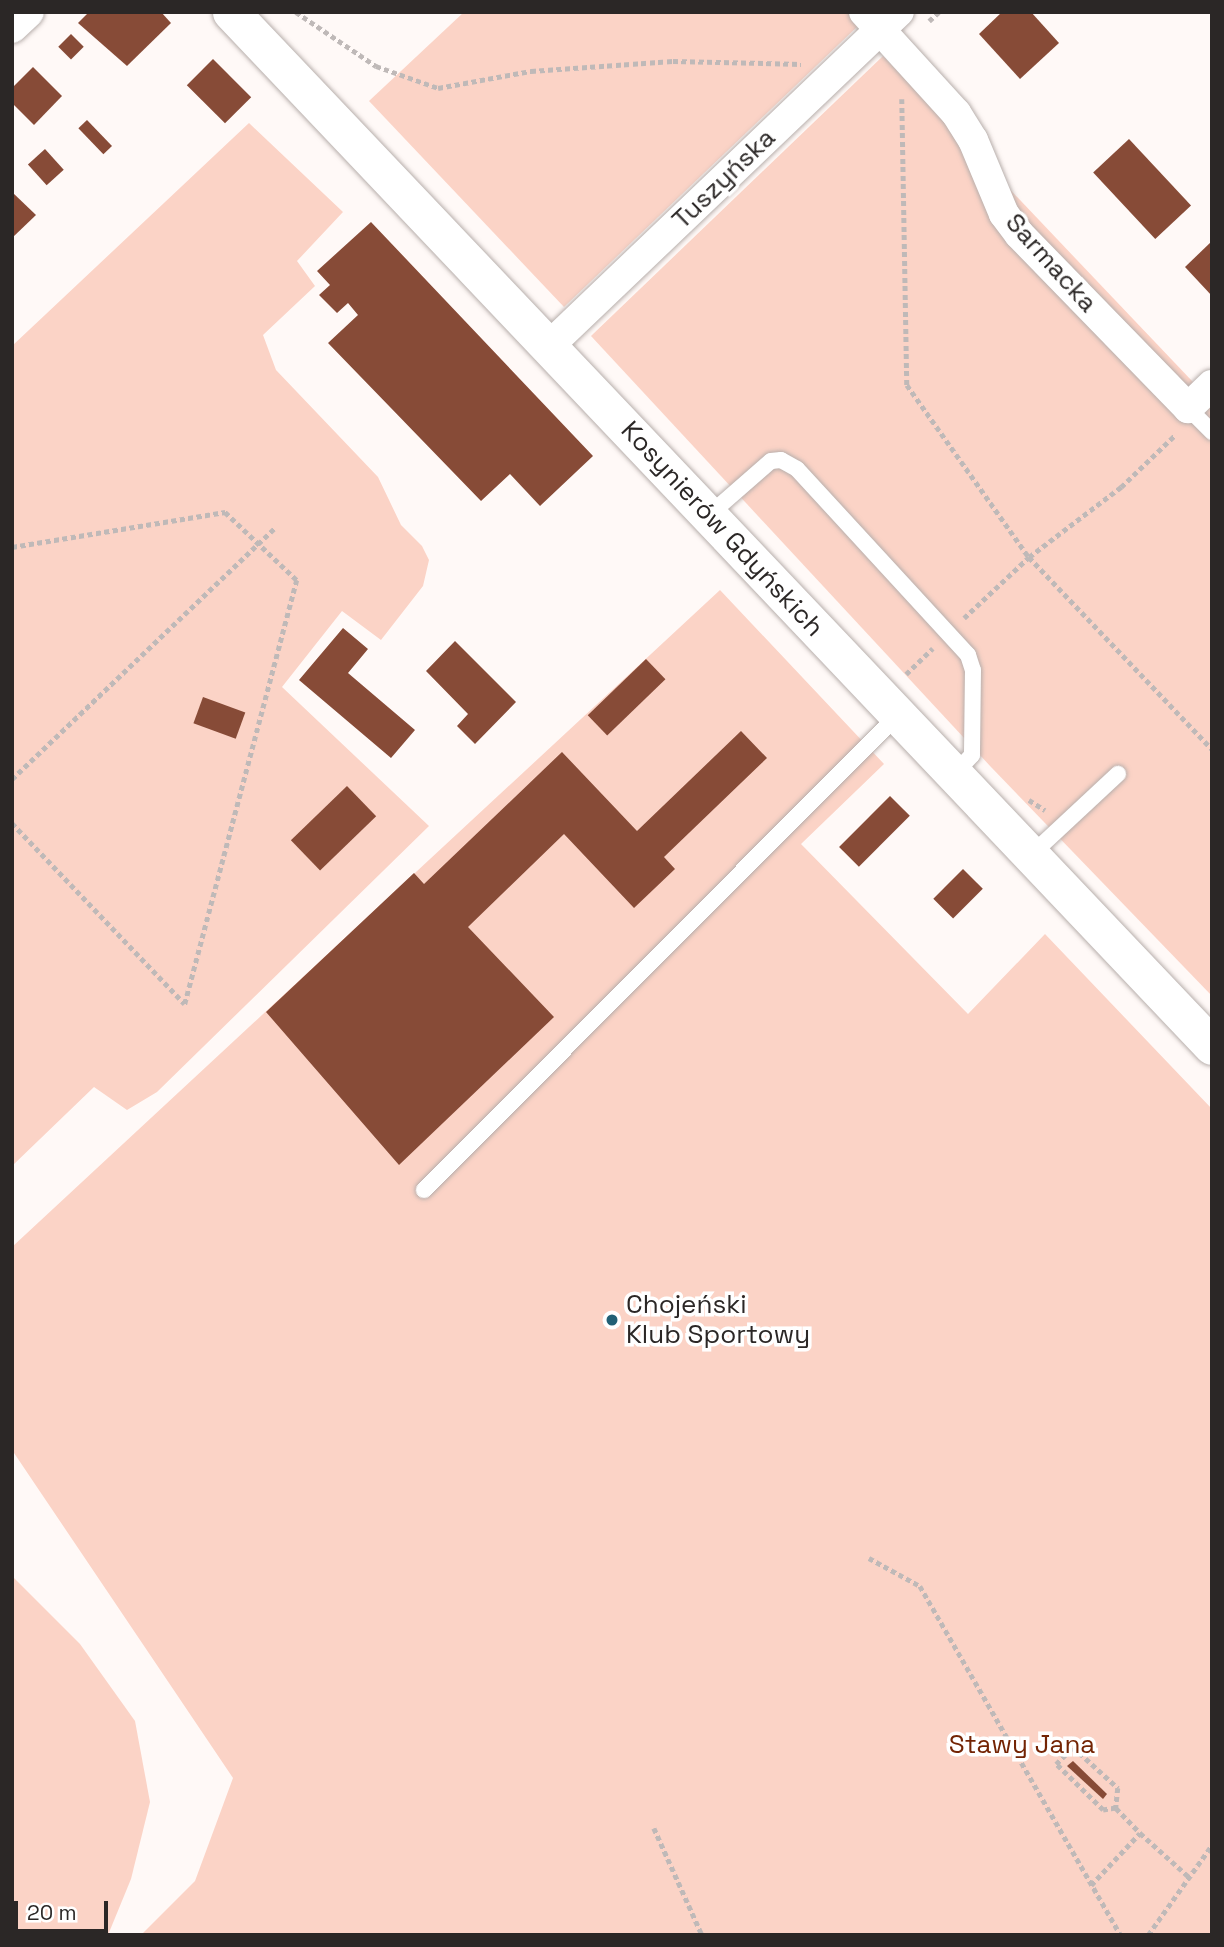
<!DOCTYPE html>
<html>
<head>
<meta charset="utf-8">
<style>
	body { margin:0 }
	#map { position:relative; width:1224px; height:1947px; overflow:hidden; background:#fff9f7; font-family:"Space Grotesk",sans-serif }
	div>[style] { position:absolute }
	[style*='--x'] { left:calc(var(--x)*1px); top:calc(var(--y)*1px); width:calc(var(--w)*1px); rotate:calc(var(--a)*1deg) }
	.green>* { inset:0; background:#fbd3c6 }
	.building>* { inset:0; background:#874b37; transform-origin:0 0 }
	.path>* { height:4.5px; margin-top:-2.25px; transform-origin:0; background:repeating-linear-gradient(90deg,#bfb9b8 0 5px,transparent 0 8.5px) }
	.roads { filter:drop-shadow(0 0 2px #b8afac) drop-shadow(0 0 2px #b8afac) }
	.service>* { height:16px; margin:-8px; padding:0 8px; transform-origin:8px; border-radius:8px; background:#fff }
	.minor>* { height:30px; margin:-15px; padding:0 15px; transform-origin:15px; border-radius:15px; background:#fff }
	.tertiary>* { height:37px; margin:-18.5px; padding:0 18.5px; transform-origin:18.5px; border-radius:18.5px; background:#fff }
	.dots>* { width:19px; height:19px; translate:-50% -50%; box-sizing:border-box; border:4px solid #fff; border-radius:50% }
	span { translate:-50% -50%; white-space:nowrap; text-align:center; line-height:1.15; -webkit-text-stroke:7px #fff; paint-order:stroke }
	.street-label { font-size:26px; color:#2b2726 }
	.poi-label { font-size:26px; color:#2b2726 }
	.left { translate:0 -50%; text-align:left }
	.park-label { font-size:26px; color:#732404 }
	.frame { position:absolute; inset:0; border:14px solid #2b2726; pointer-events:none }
	.scale { position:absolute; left:14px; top:1901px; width:94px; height:32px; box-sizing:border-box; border:4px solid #2b2726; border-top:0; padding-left:9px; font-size:21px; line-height:24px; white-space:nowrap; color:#2b2726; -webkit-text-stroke:5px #fff; paint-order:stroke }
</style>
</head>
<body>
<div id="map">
	<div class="green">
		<div style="clip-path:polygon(464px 12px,847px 12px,859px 25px,564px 307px,369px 101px)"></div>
		<div style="clip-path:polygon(883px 56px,1212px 402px,1212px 996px,991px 767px,591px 336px)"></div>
		<div style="clip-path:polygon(249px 123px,343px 212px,297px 261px,315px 286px,263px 335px,276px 370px,378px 477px,401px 525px,422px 546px,429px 560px,423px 586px,381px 640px,342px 611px,282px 687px,429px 826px,157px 1092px,127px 1110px,94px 1087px,12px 1166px,12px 346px)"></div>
		<div style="clip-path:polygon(720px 590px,884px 764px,801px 844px,968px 1014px,1045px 934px,1212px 1109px,1212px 1935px,141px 1935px,195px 1881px,233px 1778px,12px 1450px,12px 1247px)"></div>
		<div style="clip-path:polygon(12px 1576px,80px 1644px,135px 1721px,150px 1802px,131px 1879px,108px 1935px,12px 1935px)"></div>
	</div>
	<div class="building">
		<div style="clip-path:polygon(89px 12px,161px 12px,171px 23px,127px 66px,78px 23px)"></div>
		<div style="clip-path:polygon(1002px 12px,1031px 12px,1059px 43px,1020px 79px,979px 34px)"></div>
		<div style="left:71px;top:34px;width:18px;height:18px;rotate:45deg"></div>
		<div style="left:213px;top:59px;width:54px;height:37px;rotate:45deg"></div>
		<div style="clip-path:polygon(33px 67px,62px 96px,34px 125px,12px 103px,12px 88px)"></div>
		<div style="left:87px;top:120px;width:36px;height:12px;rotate:46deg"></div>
		<div style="left:1129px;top:139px;width:91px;height:49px;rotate:47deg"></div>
		<div style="left:45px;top:149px;width:28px;height:23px;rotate:48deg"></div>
		<div style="clip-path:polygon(12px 192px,36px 215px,12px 238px)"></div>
		<div style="clip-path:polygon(371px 222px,593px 456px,540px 506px,510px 474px,481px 501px,328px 343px,358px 315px,348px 303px,337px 313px,319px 295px,330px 285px,317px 271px)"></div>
		<div style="clip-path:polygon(1212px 241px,1212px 296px,1185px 267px)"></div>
		<div style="clip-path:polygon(343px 628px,368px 649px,348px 673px,415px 730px,391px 758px,299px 680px)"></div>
		<div style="clip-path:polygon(455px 641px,516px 702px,475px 744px,457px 726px,468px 714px,426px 671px)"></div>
		<div style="left:646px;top:659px;width:28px;height:81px;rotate:46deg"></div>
		<div style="left:203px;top:697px;width:45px;height:28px;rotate:20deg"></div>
		<div style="clip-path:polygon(741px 731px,767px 758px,664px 857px,675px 869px,634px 908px,564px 834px,468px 927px,554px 1017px,399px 1165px,266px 1012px,414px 873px,424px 884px,562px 752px,637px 831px)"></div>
		<div style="left:347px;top:786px;width:42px;height:78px;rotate:46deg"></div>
		<div style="left:890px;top:796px;width:28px;height:72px;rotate:45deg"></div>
		<div style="left:963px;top:869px;width:28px;height:42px;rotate:45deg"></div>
		<div style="clip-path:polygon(1073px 1761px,1107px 1794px,1103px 1799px,1067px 1766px)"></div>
	</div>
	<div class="path">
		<div style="--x:296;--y:12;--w:97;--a:34"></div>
		<div style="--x:376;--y:66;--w:66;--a:19.5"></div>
		<div style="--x:438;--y:88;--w:95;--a:-10.4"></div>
		<div style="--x:531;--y:71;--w:142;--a:-4"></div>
		<div style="--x:673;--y:61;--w:128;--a:1.3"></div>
		<div style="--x:929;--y:21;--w:13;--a:-42"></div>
		<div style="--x:902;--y:99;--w:286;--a:89"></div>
		<div style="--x:907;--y:385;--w:211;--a:54.7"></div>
		<div style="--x:1029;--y:557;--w:265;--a:46.4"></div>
		<div style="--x:12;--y:547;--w:216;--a:-9.3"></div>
		<div style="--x:225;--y:512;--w:99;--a:43.4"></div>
		<div style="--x:297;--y:580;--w:439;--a:104.8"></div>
		<div style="--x:964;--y:618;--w:89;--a:-43.2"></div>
		<div style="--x:1029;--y:557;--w:116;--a:-37.3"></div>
		<div style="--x:1121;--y:487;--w:76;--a:-43.9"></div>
		<div style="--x:906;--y:674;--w:37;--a:-44"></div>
		<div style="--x:12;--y:779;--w:364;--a:-43.7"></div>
		<div style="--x:1029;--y:800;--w:19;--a:32"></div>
		<div style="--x:12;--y:823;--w:250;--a:46.3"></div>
		<div style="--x:869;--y:1558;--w:58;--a:28.8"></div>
		<div style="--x:920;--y:1586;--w:403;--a:60.1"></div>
		<div style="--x:1116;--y:1808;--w:13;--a:171"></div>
		<div style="--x:1103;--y:1810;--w:66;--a:-135.6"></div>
		<div style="--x:1056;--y:1764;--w:24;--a:-45"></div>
		<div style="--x:1073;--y:1747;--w:61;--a:42.3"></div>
		<div style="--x:1118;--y:1788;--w:20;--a:96"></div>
		<div style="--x:1116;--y:1808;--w:35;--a:46"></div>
		<div style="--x:654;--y:1828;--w:117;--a:65.8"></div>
		<div style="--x:1091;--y:1885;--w:71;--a:-46.7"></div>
		<div style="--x:1140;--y:1833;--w:66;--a:41.9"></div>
		<div style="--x:1148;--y:1935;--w:110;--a:-54.6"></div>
	</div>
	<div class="roads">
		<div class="service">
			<div style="--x:1188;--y:408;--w:34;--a:45"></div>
			<div style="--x:709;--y:515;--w:82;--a:-41.1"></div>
			<div style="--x:771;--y:461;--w:10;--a:-6"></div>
			<div style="--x:781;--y:460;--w:18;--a:29"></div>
			<div style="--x:797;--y:469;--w:253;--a:47.4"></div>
			<div style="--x:968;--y:655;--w:16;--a:72"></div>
			<div style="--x:973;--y:670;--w:85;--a:90.7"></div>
			<div style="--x:972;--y:755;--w:26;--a:133"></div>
			<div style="--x:1031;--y:855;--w:119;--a:-43"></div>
			<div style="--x:424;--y:1190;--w:671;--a:-45.06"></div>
		</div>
		<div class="minor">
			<div style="--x:864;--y:12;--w:137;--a:47.7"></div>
			<div style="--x:956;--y:113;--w:32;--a:58"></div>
			<div style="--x:973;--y:140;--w:80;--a:67.3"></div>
			<div style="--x:1004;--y:214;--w:25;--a:53"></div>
			<div style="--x:1019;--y:234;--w:243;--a:45.8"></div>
			<div style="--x:1188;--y:408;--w:33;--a:-44"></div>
			<div style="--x:12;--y:28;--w:23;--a:-43"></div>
			<div style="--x:549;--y:346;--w:484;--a:-43.7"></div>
		</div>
		<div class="tertiary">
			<div style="--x:231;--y:12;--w:1425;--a:46.51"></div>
		</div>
	</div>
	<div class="dots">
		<div style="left:612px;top:1320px;background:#215f75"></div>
	</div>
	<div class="street-label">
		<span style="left:724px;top:179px;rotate:-44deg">Tuszyńska</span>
		<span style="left:1051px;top:263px;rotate:48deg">Sarmacka</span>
		<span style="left:722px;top:529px;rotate:47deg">Kosynierów Gdyńskich</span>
	</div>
	<div class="poi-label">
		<span class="left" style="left:626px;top:1320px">Chojeński<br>Klub Sportowy</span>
	</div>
	<div class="park-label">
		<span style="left:1022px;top:1745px">Stawy Jana</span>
	</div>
	<div class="frame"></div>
	<div class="scale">20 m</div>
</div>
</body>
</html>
